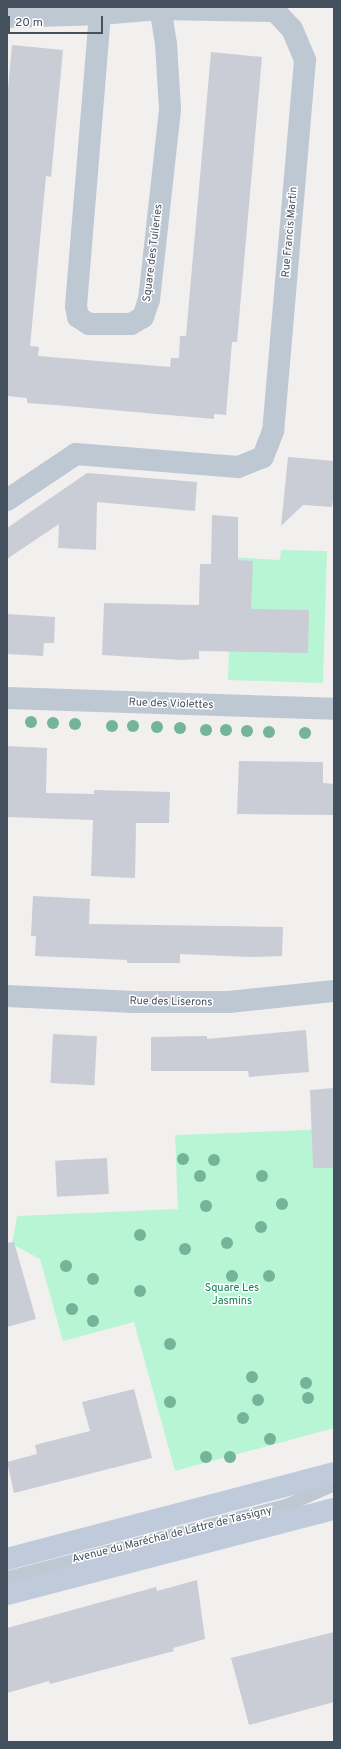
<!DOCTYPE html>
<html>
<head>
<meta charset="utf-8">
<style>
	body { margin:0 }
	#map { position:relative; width:341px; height:1749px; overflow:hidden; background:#f2efef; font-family:Overpass,sans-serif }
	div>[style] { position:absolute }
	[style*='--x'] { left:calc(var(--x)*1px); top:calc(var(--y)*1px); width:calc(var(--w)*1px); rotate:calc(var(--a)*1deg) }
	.green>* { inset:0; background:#b8f5d5 }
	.building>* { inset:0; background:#cacdd5; transform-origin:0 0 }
	.service>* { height:13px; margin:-6.5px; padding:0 6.5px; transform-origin:6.5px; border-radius:6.5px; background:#bec8d3 }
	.minor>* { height:22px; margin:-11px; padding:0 11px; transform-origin:11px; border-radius:11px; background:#bec8d3 }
	.secondary>* { height:22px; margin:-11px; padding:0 11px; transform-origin:11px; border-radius:11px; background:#bfcada }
	.trees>* { width:12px; height:12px; margin:-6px; border-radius:50%; background:#74b499 }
	span { translate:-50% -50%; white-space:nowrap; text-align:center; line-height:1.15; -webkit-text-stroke:3px #fff; paint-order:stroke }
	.street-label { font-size:11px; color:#45505f }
	.park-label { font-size:11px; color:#0c8453 }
	.frame { position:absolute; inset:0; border:8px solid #45505f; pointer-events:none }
	.scale { position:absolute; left:8px; top:16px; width:95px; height:18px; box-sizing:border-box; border:2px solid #45505f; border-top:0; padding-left:5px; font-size:12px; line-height:14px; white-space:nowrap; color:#45505f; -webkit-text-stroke:3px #fff; paint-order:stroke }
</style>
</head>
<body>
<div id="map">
	<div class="green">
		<div style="clip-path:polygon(281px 550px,327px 551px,323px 683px,228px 680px,232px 557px,280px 560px)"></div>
		<div style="clip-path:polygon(334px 1129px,334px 1428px,175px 1471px,134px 1322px,63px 1341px,40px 1259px,12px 1244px,17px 1216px,178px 1209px,175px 1135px)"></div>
	</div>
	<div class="building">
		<div style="clip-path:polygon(12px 45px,63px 50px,51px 177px,46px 176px,30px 346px,39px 347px,38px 356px,170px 367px,171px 358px,179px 358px,180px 336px,186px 336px,211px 52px,262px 57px,237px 342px,232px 342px,226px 415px,214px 414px,214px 419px,55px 405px,27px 403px,27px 398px,7px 396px,7px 100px)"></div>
		<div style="clip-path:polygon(288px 457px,334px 461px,334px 490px,332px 507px,303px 505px,281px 526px)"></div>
		<div style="clip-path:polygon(87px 473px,197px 482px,195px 511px,97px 502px,96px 550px,58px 548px,59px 524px,7px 559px,7px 528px)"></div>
		<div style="clip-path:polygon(212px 515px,238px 517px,238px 560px,253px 561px,251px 609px,309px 610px,308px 653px,199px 651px,199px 659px,181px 660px,102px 655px,104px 603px,199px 605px,200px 564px,211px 564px)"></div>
		<div style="clip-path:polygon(7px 614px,55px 617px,54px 643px,44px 643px,43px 656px,7px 654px)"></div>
		<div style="clip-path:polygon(7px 746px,47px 748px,46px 793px,94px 794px,94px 790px,170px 792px,169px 823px,136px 823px,135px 878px,91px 876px,93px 820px,7px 817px)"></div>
		<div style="clip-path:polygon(239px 761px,323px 762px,323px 783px,334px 784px,334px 815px,237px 814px)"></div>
		<div style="clip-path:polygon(33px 896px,90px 899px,89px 924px,283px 927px,282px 956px,250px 957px,180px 954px,180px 963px,127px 963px,127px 960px,35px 956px,36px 936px,31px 936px)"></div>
		<div style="clip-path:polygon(306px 1030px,309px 1072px,249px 1077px,248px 1071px,151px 1071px,151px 1037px,207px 1036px,207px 1039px)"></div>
		<div style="left:53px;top:1034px;width:44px;height:49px;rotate:3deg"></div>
		<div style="clip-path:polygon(334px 1088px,334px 1168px,313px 1168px,310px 1090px)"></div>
		<div style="left:107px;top:1158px;width:36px;height:52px;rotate:87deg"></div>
		<div style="clip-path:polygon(14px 1242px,36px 1319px,7px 1327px,7px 1243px)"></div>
		<div style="clip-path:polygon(134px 1389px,152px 1458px,14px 1493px,7px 1462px,37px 1454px,35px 1445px,90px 1431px,82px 1402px)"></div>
		<div style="clip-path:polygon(197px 1580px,205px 1639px,173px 1648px,174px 1651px,50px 1684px,49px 1681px,7px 1693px,7px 1628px,156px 1587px,157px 1591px)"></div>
		<div style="clip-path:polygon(334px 1632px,334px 1702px,249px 1725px,231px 1658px)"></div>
	</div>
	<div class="service">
		<div style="--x:7;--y:1577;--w:288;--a:-14.5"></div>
		<div style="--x:286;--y:1505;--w:52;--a:-23.6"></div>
	</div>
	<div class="minor">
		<div style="--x:100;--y:14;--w:293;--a:94.7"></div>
		<div style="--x:76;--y:306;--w:11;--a:80"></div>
		<div style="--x:78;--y:317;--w:13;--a:32"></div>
		<div style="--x:89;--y:324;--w:42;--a:0"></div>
		<div style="--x:131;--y:324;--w:14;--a:-30"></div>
		<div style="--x:143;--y:317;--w:18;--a:-71"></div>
		<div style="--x:149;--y:300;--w:192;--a:-83.7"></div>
		<div style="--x:170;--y:109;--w:65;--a:-93.5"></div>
		<div style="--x:166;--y:44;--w:37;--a:-99"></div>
		<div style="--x:7;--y:17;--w:93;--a:-1.8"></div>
		<div style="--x:100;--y:14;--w:60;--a:-4.8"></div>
		<div style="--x:160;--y:9;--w:115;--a:1"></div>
		<div style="--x:275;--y:11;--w:25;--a:47"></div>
		<div style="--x:292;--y:29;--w:34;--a:67"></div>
		<div style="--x:305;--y:60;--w:372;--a:94.9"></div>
		<div style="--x:273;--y:431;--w:28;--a:111"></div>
		<div style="--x:263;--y:457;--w:27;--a:158"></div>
		<div style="--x:238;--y:467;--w:163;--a:-175.4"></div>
		<div style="--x:76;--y:454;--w:83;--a:146.3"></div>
		<div style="--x:7;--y:698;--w:327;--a:1.9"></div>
		<div style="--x:7;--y:996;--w:127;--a:2.7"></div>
		<div style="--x:134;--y:1002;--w:95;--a:0"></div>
		<div style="--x:229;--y:1002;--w:106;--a:-6"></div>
	</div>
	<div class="secondary">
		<div style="--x:7;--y:1559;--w:338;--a:-14.7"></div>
		<div style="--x:7;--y:1594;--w:338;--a:-14.6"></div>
	</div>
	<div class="trees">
		<div style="left:31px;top:722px"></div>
		<div style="left:53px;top:723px"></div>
		<div style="left:75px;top:724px"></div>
		<div style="left:112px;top:726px"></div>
		<div style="left:133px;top:726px"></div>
		<div style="left:157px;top:727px"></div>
		<div style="left:180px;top:728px"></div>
		<div style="left:206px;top:730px"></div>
		<div style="left:226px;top:730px"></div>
		<div style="left:247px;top:731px"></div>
		<div style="left:269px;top:732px"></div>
		<div style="left:305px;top:733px"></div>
		<div style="left:183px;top:1159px"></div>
		<div style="left:214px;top:1160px"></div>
		<div style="left:200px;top:1176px"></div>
		<div style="left:262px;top:1176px"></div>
		<div style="left:282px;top:1204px"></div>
		<div style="left:206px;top:1206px"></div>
		<div style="left:261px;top:1227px"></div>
		<div style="left:140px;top:1235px"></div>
		<div style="left:227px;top:1243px"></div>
		<div style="left:185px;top:1249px"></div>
		<div style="left:66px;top:1266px"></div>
		<div style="left:232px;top:1276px"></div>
		<div style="left:269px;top:1276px"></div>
		<div style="left:93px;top:1279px"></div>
		<div style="left:140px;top:1291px"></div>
		<div style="left:72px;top:1309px"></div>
		<div style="left:93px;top:1321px"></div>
		<div style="left:170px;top:1344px"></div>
		<div style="left:252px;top:1377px"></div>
		<div style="left:306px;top:1383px"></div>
		<div style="left:308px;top:1398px"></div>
		<div style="left:258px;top:1400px"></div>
		<div style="left:170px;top:1402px"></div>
		<div style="left:243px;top:1418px"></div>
		<div style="left:270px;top:1439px"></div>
		<div style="left:206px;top:1457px"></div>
		<div style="left:230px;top:1457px"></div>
	</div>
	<div class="street-label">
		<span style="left:290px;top:232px;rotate:-85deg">Rue Francis Martin</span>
		<span style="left:153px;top:253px;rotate:-83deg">Square des Tuileries</span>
		<span style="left:171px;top:704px;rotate:2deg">Rue des Violettes</span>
		<span style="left:171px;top:1002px;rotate:1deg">Rue des Liserons</span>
		<span style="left:172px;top:1535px;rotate:-14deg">Avenue du Maréchal de Lattre de Tassigny</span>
	</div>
	<div class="park-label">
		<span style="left:232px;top:1295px">Square Les<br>Jasmins</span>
	</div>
	<div class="frame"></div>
	<div class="scale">20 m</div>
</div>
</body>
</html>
